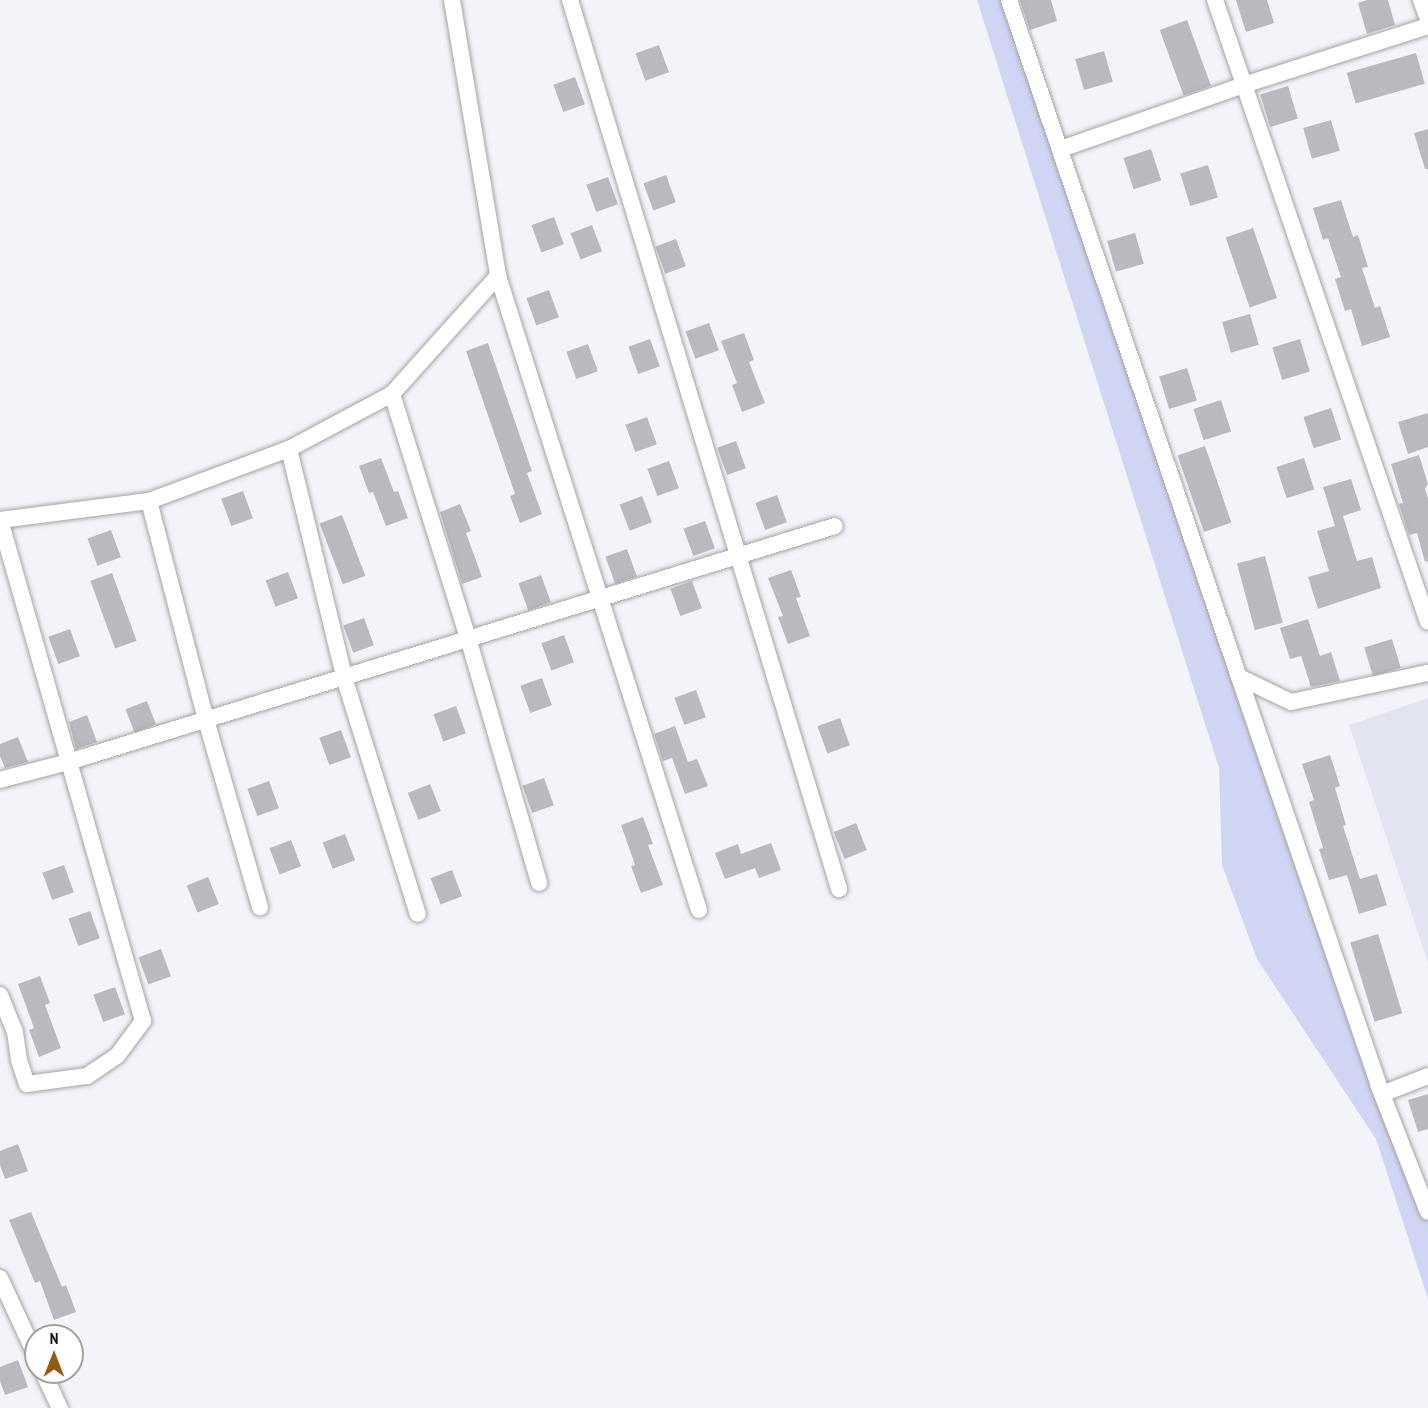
<!DOCTYPE html>
<html>
<head>
<meta charset="utf-8">
<style>
	body { margin:0 }
	#map { position:relative; width:1428px; height:1408px; overflow:hidden; background:#f3f4fa; font-family:"PT Sans Narrow",sans-serif }
	div>[style] { position:absolute }
	[style*='--x'] { left:calc(var(--x)*1px); top:calc(var(--y)*1px); width:calc(var(--w)*1px); rotate:calc(var(--a)*1deg) }
	.built>* { inset:0; background:#e2e4f1 }
	.green>* { inset:0; background:#d0d5f4 }
	.building>* { inset:0; background:#b9babf; transform-origin:0 0 }
	.roads { filter:drop-shadow(0 0 2px #a2a3a8) drop-shadow(0 0 2px #a2a3a8) }
	.street>* { height:16px; margin:-8px; padding:0 8px; transform-origin:8px; border-radius:8px; background:#fff }
	span { translate:-50% -50%; white-space:nowrap; text-align:center; line-height:1.15; -webkit-text-stroke:6px #fff; paint-order:stroke }
	.north { position:absolute; left:24px; top:1324px; width:60px; height:60px; box-sizing:border-box; background:#fff; border:2px solid #a1a2a3; border-radius:50%; rotate:0deg; font-size:16px; font-weight:700; line-height:24px; text-align:center; color:#151618 }
	.north::after { content:''; display:block; margin:auto; width:21px; height:27px; background:#935c13; clip-path:polygon(50% 0,100% 100%,50% 72%,0 100%) }
</style>
</head>
<body>
<div id="map">
	<div class="built">
		<div style="clip-path:polygon(1428px 698px,1428px 963px,1349px 725px)"></div>
	</div>
	<div class="green">
		<div style="clip-path:polygon(977px 0,1008px 0,1428px 1219px,1428px 1299px,1376px 1139px,1257px 959px,1222px 865px,1219px 768px)"></div>
	</div>
	<div class="building">
		<div style="clip-path:polygon(1020px 0,1051px 0,1057px 21px,1030px 30px)"></div>
		<div style="clip-path:polygon(1236px 0,1267px 0,1274px 23px,1246px 32px)"></div>
		<div style="clip-path:polygon(1367px 0,1388px 0,1395px 25px,1367px 34px,1358px 3px)"></div>
		<div style="left:1187px;top:20px;width:70px;height:29px;rotate:70deg"></div>
		<div style="left:659px;top:45px;width:29px;height:25px;rotate:70deg"></div>
		<div style="left:1104px;top:51px;width:32px;height:30px;rotate:74deg"></div>
		<div style="left:1416px;top:53px;width:32px;height:72px;rotate:74deg"></div>
		<div style="left:575px;top:77px;width:29px;height:23px;rotate:70deg"></div>
		<div style="left:1288px;top:86px;width:34px;height:29px;rotate:73deg"></div>
		<div style="left:1331px;top:120px;width:32px;height:29px;rotate:74deg"></div>
		<div style="clip-path:polygon(1428px 129px,1428px 169px,1425px 169px,1414px 133px)"></div>
		<div style="left:1151px;top:149px;width:33px;height:29px;rotate:72deg"></div>
		<div style="left:1208px;top:165px;width:34px;height:29px;rotate:73deg"></div>
		<div style="left:666px;top:175px;width:29px;height:24px;rotate:70deg"></div>
		<div style="left:608px;top:177px;width:29px;height:23px;rotate:70deg"></div>
		<div style="clip-path:polygon(1341px 200px,1353px 237px,1358px 235px,1368px 267px,1362px 268px,1375px 308px,1380px 306px,1390px 337px,1362px 346px,1351px 309px,1345px 311px,1335px 279px,1341px 277px,1328px 238px,1323px 240px,1313px 208px)"></div>
		<div style="left:554px;top:217px;width:29px;height:24px;rotate:70deg"></div>
		<div style="left:592px;top:225px;width:28px;height:23px;rotate:69deg"></div>
		<div style="left:1253px;top:228px;width:74px;height:29px;rotate:71deg"></div>
		<div style="left:1135px;top:233px;width:32px;height:29px;rotate:74deg"></div>
		<div style="left:676px;top:239px;width:29px;height:22px;rotate:70deg"></div>
		<div style="left:549px;top:290px;width:29px;height:24px;rotate:70deg"></div>
		<div style="left:1250px;top:314px;width:32px;height:29px;rotate:74deg"></div>
		<div style="left:709px;top:323px;width:29px;height:25px;rotate:70deg"></div>
		<div style="clip-path:polygon(744px 333px,754px 360px,749px 362px,765px 403px,742px 412px,732px 385px,737px 383px,721px 341px)"></div>
		<div style="left:650px;top:339px;width:29px;height:23px;rotate:70deg"></div>
		<div style="left:1300px;top:339px;width:34px;height:29px;rotate:73deg"></div>
		<div style="clip-path:polygon(488px 343px,532px 471px,527px 473px,542px 514px,520px 523px,510px 496px,515px 494px,466px 351px)"></div>
		<div style="left:588px;top:344px;width:29px;height:23px;rotate:70deg"></div>
		<div style="left:1187px;top:368px;width:34px;height:29px;rotate:73deg"></div>
		<div style="left:1221px;top:400px;width:33px;height:29px;rotate:72deg"></div>
		<div style="left:1331px;top:408px;width:33px;height:29px;rotate:72deg"></div>
		<div style="clip-path:polygon(1428px 413px,1428px 447px,1408px 454px,1398px 422px)"></div>
		<div style="left:647px;top:417px;width:29px;height:23px;rotate:70deg"></div>
		<div style="left:736px;top:441px;width:29px;height:20px;rotate:70deg"></div>
		<div style="left:1205px;top:446px;width:81px;height:29px;rotate:71deg"></div>
		<div style="clip-path:polygon(1419px 455px,1428px 484px,1425px 488px,1428px 499px,1428px 561px,1425px 562px,1417px 533px,1409px 535px,1399px 504px,1403px 503px,1391px 464px)"></div>
		<div style="clip-path:polygon(381px 458px,394px 492px,398px 491px,408px 518px,386px 526px,373px 492px,369px 493px,359px 466px)"></div>
		<div style="left:1304px;top:458px;width:33px;height:29px;rotate:72deg"></div>
		<div style="left:669px;top:461px;width:29px;height:23px;rotate:70deg"></div>
		<div style="clip-path:polygon(1351px 479px,1361px 510px,1343px 516px,1357px 561px,1372px 557px,1381px 588px,1318px 609px,1308px 577px,1329px 571px,1317px 531px,1335px 526px,1323px 487px)"></div>
		<div style="left:243px;top:491px;width:29px;height:23px;rotate:70deg"></div>
		<div style="left:777px;top:495px;width:29px;height:23px;rotate:70deg"></div>
		<div style="left:642px;top:496px;width:28px;height:24px;rotate:69deg"></div>
		<div style="clip-path:polygon(460px 504px,471px 531px,466px 533px,482px 577px,462px 584px,440px 512px)"></div>
		<div style="left:342px;top:515px;width:65px;height:24px;rotate:69deg"></div>
		<div style="left:705px;top:521px;width:29px;height:23px;rotate:70deg"></div>
		<div style="left:111px;top:530px;width:29px;height:25px;rotate:70deg"></div>
		<div style="left:627px;top:549px;width:29px;height:23px;rotate:70deg"></div>
		<div style="left:1265px;top:556px;width:69px;height:29px;rotate:75deg"></div>
		<div style="clip-path:polygon(791px 570px,801px 597px,796px 598px,810px 636px,788px 644px,778px 617px,783px 616px,768px 578px)"></div>
		<div style="left:288px;top:572px;width:28px;height:24px;rotate:69deg"></div>
		<div style="left:112px;top:573px;width:72px;height:23px;rotate:70deg"></div>
		<div style="left:541px;top:575px;width:29px;height:24px;rotate:70deg"></div>
		<div style="left:692px;top:581px;width:29px;height:23px;rotate:70deg"></div>
		<div style="left:364px;top:618px;width:29px;height:22px;rotate:70deg"></div>
		<div style="clip-path:polygon(1308px 619px,1320px 656px,1331px 652px,1340px 681px,1311px 687px,1301px 656px,1290px 659px,1280px 628px)"></div>
		<div style="left:70px;top:629px;width:29px;height:23px;rotate:70deg"></div>
		<div style="left:564px;top:635px;width:29px;height:24px;rotate:70deg"></div>
		<div style="left:1392px;top:639px;width:30px;height:29px;rotate:73deg"></div>
		<div style="left:542px;top:678px;width:29px;height:23px;rotate:70deg"></div>
		<div style="left:696px;top:690px;width:29px;height:23px;rotate:70deg"></div>
		<div style="left:147px;top:701px;width:25px;height:23px;rotate:69deg"></div>
		<div style="left:456px;top:706px;width:29px;height:24px;rotate:70deg"></div>
		<div style="clip-path:polygon(87px 715px,97px 742px,76px 749px,69px 722px)"></div>
		<div style="left:840px;top:718px;width:29px;height:24px;rotate:70deg"></div>
		<div style="clip-path:polygon(675px 726px,688px 762px,697px 759px,708px 786px,685px 794px,672px 758px,663px 761px,654px 734px)"></div>
		<div style="left:341px;top:730px;width:29px;height:23px;rotate:70deg"></div>
		<div style="clip-path:polygon(18px 737px,28px 762px,5px 768px,0 756px,0 744px)"></div>
		<div style="clip-path:polygon(1330px 755px,1340px 786px,1335px 788px,1346px 825px,1343px 826px,1360px 879px,1377px 874px,1387px 905px,1359px 914px,1347px 875px,1329px 880px,1319px 849px,1323px 848px,1309px 802px,1314px 800px,1302px 764px)"></div>
		<div style="left:544px;top:778px;width:29px;height:23px;rotate:70deg"></div>
		<div style="left:269px;top:781px;width:29px;height:23px;rotate:70deg"></div>
		<div style="left:430px;top:784px;width:29px;height:24px;rotate:68deg"></div>
		<div style="clip-path:polygon(643px 817px,653px 844px,648px 845px,663px 885px,641px 893px,631px 866px,635px 865px,621px 825px)"></div>
		<div style="left:856px;top:823px;width:29px;height:24px;rotate:68deg"></div>
		<div style="left:345px;top:834px;width:28px;height:24px;rotate:69deg"></div>
		<div style="left:291px;top:840px;width:28px;height:23px;rotate:69deg"></div>
		<div style="clip-path:polygon(771px 843px,781px 870px,759px 878px,755px 868px,725px 879px,715px 853px,738px 844px,741px 854px)"></div>
		<div style="left:64px;top:865px;width:29px;height:23px;rotate:70deg"></div>
		<div style="left:452px;top:870px;width:28px;height:23px;rotate:69deg"></div>
		<div style="left:208px;top:877px;width:29px;height:23px;rotate:68deg"></div>
		<div style="left:90px;top:911px;width:29px;height:23px;rotate:70deg"></div>
		<div style="left:1378px;top:934px;width:83px;height:29px;rotate:73deg"></div>
		<div style="left:161px;top:949px;width:29px;height:24px;rotate:70deg"></div>
		<div style="clip-path:polygon(40px 976px,50px 1003px,45px 1005px,61px 1048px,39px 1057px,29px 1030px,34px 1028px,18px 984px)"></div>
		<div style="left:115px;top:987px;width:29px;height:23px;rotate:70deg"></div>
		<div style="clip-path:polygon(1428px 1094px,1428px 1129px,1418px 1132px,1408px 1100px)"></div>
		<div style="clip-path:polygon(18px 1144px,28px 1171px,5px 1179px,0 1165px,0 1151px)"></div>
		<div style="clip-path:polygon(31px 1212px,62px 1287px,66px 1285px,76px 1312px,54px 1320px,40px 1281px,35px 1283px,9px 1220px)"></div>
		<div style="clip-path:polygon(18px 1360px,28px 1387px,5px 1395px,0 1381px,0 1367px)"></div>
	</div>
	<div class="roads">
		<div class="street">
			<div style="--x:452;--y:0;--w:280;--a:80.5"></div>
			<div style="--x:498;--y:276;--w:665;--a:72.41"></div>
			<div style="--x:570;--y:0;--w:929;--a:73.16"></div>
			<div style="--x:1009;--y:0;--w:715;--a:71.24"></div>
			<div style="--x:1239;--y:677;--w:58;--a:25.7"></div>
			<div style="--x:1291;--y:702;--w:140;--a:-12"></div>
			<div style="--x:1215;--y:0;--w:657;--a:71.1"></div>
			<div style="--x:1421;--y:0;--w:20;--a:70"></div>
			<div style="--x:1061;--y:149;--w:194;--a:-19.3"></div>
			<div style="--x:1244;--y:85;--w:193;--a:-17.8"></div>
			<div style="--x:392;--y:394;--w:256;--a:72.7"></div>
			<div style="--x:468;--y:638;--w:255;--a:73.8"></div>
			<div style="--x:289;--y:449;--w:235;--a:76.4"></div>
			<div style="--x:344;--y:677;--w:248;--a:72.7"></div>
			<div style="--x:149;--y:501;--w:226;--a:75.4"></div>
			<div style="--x:206;--y:720;--w:195;--a:73.9"></div>
			<div style="--x:0;--y:520;--w:150;--a:-7.3"></div>
			<div style="--x:149;--y:501;--w:149;--a:-20.4"></div>
			<div style="--x:289;--y:449;--w:117;--a:-28.1"></div>
			<div style="--x:392;--y:394;--w:159;--a:-48.1"></div>
			<div style="--x:1239;--y:677;--w:430;--a:71.1"></div>
			<div style="--x:1378;--y:1084;--w:137;--a:68.7"></div>
			<div style="--x:0;--y:780;--w:70;--a:-14.8"></div>
			<div style="--x:68;--y:762;--w:802;--a:-17.1"></div>
			<div style="--x:0;--y:995;--w:40;--a:68"></div>
			<div style="--x:15;--y:1032;--w:28;--a:82"></div>
			<div style="--x:19;--y:1060;--w:25;--a:72"></div>
			<div style="--x:27;--y:1084;--w:61;--a:-7.6"></div>
			<div style="--x:87;--y:1076;--w:36;--a:-34"></div>
			<div style="--x:117;--y:1056;--w:44;--a:-53.4"></div>
			<div style="--x:143;--y:1021;--w:521;--a:-105.93"></div>
			<div style="--x:1382;--y:1094;--w:49;--a:-21.4"></div>
			<div style="--x:0;--y:1278;--w:86;--a:65.2"></div>
			<div style="--x:43;--y:1372;--w:40;--a:65"></div>
		</div>
	</div>
	<div class="north">N</div>
</div>
</body>
</html>
